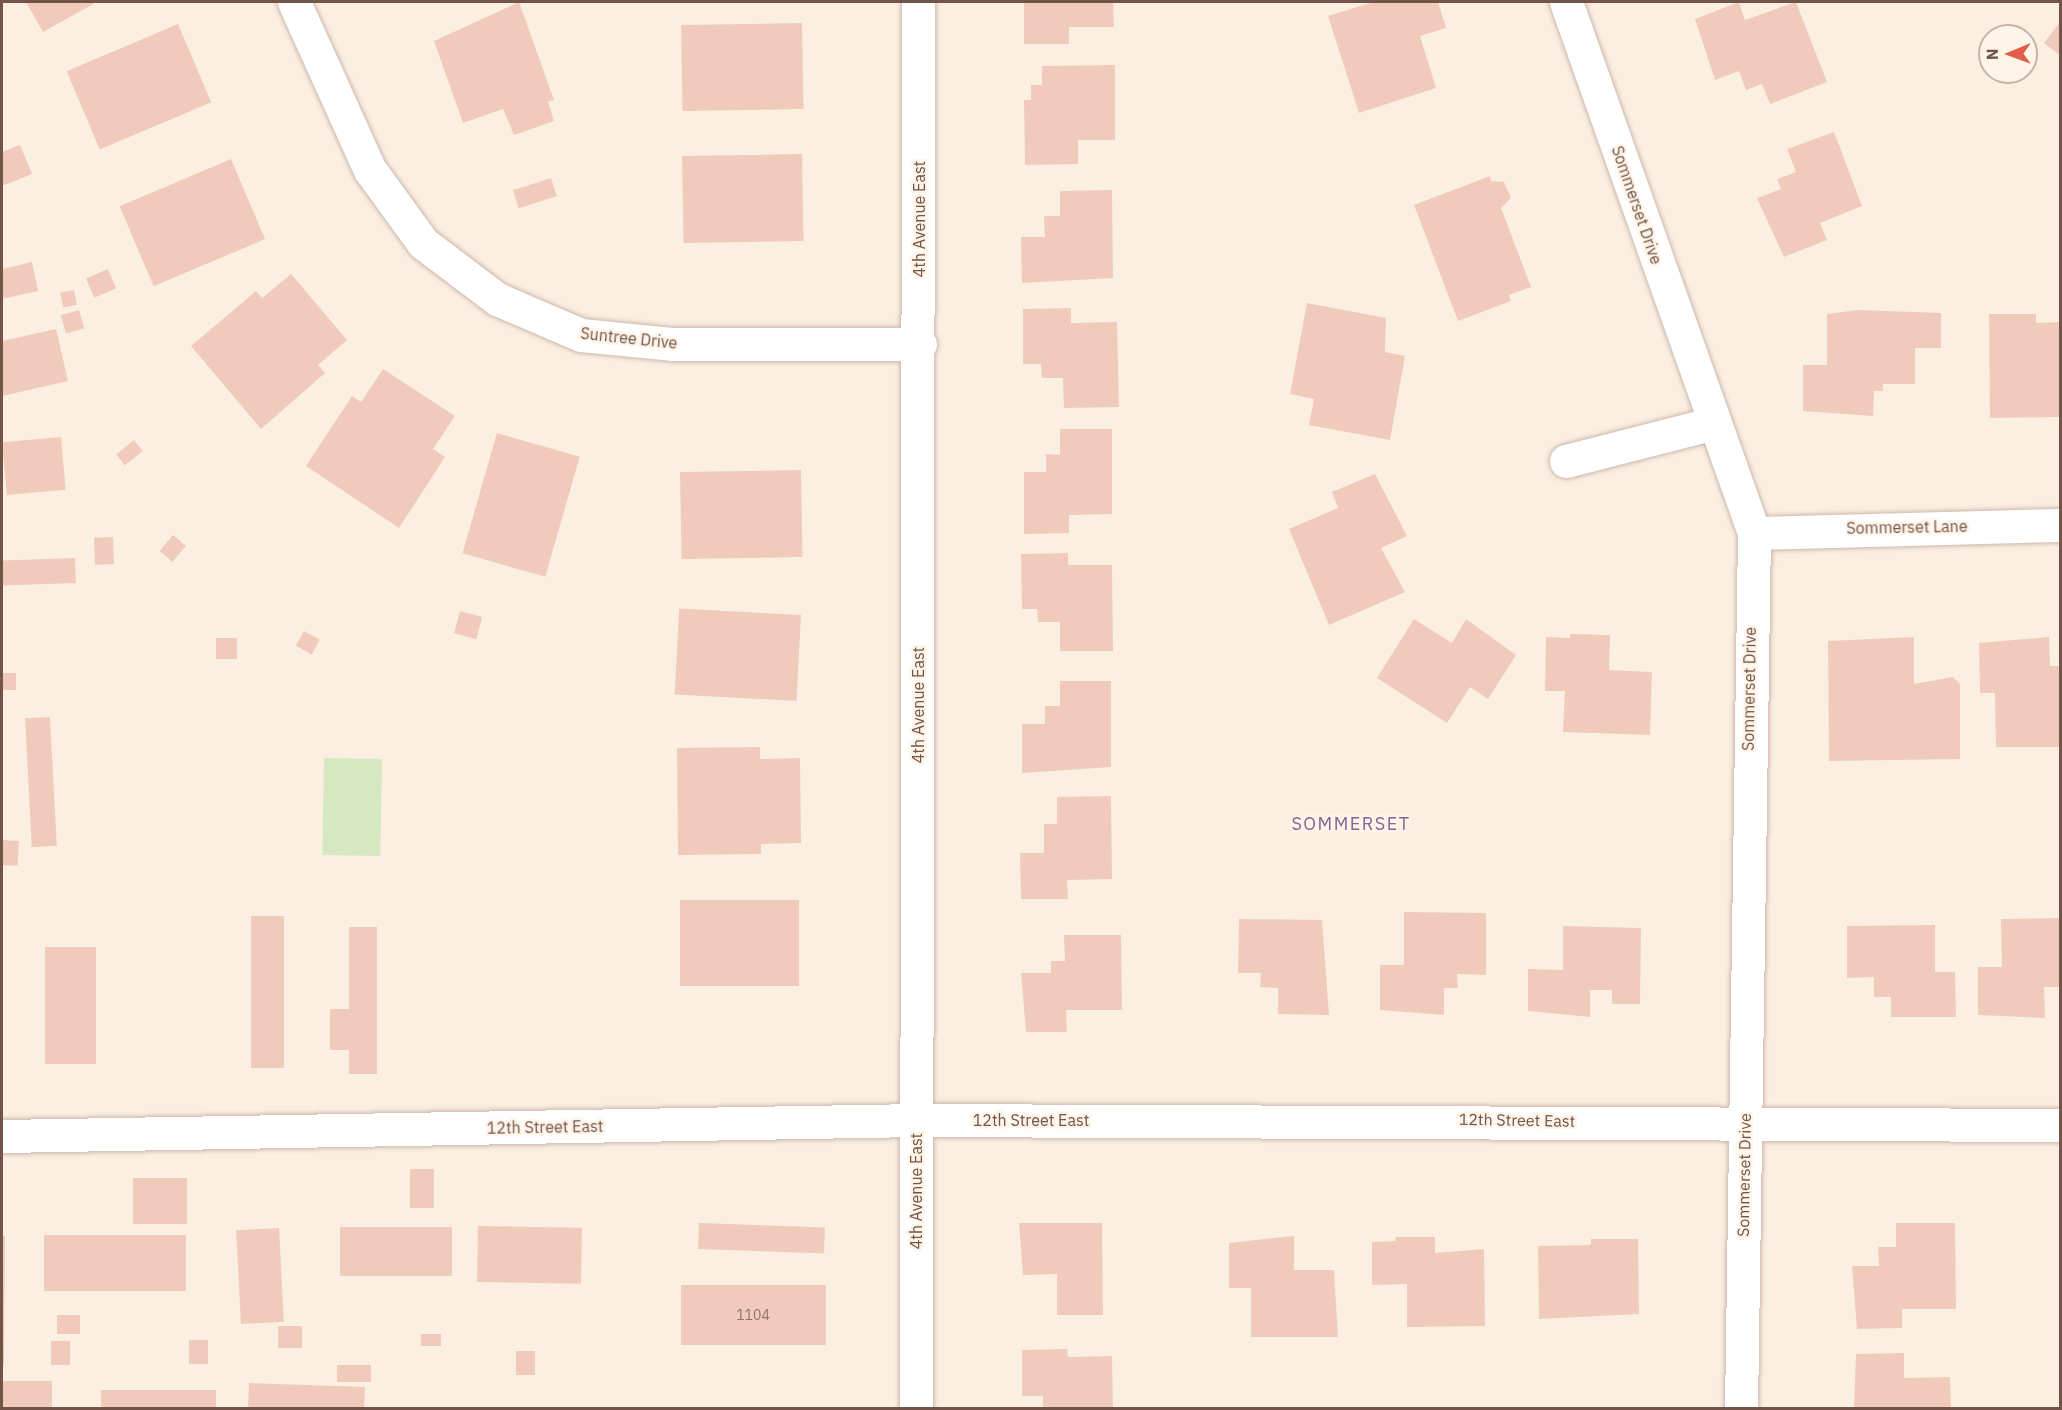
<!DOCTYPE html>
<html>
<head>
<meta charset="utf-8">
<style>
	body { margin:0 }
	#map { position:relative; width:2062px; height:1410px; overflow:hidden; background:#fbefe2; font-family:"IBM Plex Sans",sans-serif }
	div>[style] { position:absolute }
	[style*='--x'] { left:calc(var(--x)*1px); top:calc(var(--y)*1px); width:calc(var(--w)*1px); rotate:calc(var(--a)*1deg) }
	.green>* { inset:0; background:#d5e8c1; transform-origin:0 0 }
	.building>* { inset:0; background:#f0cbbb; transform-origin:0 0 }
	.roads { filter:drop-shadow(0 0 2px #ceb8ac) drop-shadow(0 0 2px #ceb8ac) }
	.street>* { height:33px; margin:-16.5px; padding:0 16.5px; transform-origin:16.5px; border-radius:16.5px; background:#fff }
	span { translate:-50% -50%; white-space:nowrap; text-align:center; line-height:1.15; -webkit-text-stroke:5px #fff4e8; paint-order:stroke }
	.number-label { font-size:14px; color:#927266 }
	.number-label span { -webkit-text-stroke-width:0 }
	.street-label { font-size:16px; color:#725449 }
	.neighbourhood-label { font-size:18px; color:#816595; letter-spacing:1.5px }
	.frame { position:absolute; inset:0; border:3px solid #725449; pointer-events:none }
	.north { position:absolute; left:1978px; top:24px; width:60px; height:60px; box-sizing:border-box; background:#fff4e8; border:2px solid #c7b4a8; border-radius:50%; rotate:269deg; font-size:16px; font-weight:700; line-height:24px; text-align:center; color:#725449 }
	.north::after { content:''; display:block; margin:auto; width:21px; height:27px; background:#e25e4a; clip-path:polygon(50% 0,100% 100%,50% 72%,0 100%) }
</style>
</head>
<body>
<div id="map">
	<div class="green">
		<div style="left:324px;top:758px;width:58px;height:97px;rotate:1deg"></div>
	</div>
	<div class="building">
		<div style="clip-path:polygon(26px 2px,97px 2px,43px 32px)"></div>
		<div style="clip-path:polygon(519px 2px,554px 100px,548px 102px,554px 121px,514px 135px,503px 109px,463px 123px,434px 41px)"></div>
		<div style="clip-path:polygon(1024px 2px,1113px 2px,1114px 27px,1069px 27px,1069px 44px,1024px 44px)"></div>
		<div style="clip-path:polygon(1374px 2px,1438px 2px,1446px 28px,1420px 36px,1436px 88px,1359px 113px,1328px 16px)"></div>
		<div style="clip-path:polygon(1739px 2px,1745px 20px,1796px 2px,1827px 82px,1770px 104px,1762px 84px,1746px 90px,1739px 71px,1715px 80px,1695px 19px)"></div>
		<div style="clip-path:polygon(2060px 22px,2060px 55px,2044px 43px)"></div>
		<div style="left:802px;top:23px;width:86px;height:121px;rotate:89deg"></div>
		<div style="left:178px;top:24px;width:85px;height:121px;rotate:67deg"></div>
		<div style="clip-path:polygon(1115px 65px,1115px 140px,1078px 140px,1078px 164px,1025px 165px,1024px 100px,1031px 100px,1031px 85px,1042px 85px,1042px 66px)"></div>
		<div style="clip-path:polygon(1834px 132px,1862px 206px,1820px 223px,1827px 240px,1784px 257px,1757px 198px,1781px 189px,1777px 179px,1796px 172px,1787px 149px)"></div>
		<div style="clip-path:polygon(20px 145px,32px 174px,2px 186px,2px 152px)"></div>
		<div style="left:802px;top:154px;width:87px;height:120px;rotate:89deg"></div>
		<div style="left:231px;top:159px;width:87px;height:121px;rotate:67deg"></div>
		<div style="clip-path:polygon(1490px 176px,1491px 181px,1504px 182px,1511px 198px,1501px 208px,1531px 287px,1509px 295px,1511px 301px,1458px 321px,1414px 205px)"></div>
		<div style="left:551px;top:178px;width:19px;height:40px;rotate:72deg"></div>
		<div style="clip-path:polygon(1112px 190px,1113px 278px,1022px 283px,1021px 237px,1045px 237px,1044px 216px,1060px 216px,1060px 191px)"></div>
		<div style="clip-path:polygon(32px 262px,38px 291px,2px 299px,2px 269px)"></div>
		<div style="left:108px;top:269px;width:21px;height:24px;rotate:67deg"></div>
		<div style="clip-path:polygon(291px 274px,347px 340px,318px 365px,325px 373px,261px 429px,191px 346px,256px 291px,262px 298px)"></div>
		<div style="left:74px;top:290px;width:15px;height:14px;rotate:79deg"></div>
		<div style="clip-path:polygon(1307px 303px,1386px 318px,1385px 352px,1405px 356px,1390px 440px,1309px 425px,1314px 399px,1290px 394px)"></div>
		<div style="clip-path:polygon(1071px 308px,1071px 323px,1117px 322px,1119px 407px,1064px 408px,1063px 378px,1042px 378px,1041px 364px,1023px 364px,1023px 309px)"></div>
		<div style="left:79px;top:310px;width:19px;height:19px;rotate:74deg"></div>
		<div style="clip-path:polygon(1858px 310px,1941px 313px,1941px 348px,1915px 348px,1915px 384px,1883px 384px,1883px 391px,1874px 391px,1873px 416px,1803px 411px,1803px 365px,1827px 365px,1827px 314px)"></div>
		<div style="clip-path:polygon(1989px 314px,2036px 314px,2036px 323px,2060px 322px,2060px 417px,1990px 418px)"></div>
		<div style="clip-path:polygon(56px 329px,68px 381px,2px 396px,2px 341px)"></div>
		<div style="clip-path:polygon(383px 369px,455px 416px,433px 449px,445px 457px,399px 528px,306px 466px,352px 396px,361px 402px)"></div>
		<div style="clip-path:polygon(1060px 429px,1112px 429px,1112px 514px,1069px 515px,1069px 533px,1024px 534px,1024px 472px,1046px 472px,1046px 454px,1060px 455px)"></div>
		<div style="left:497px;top:433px;width:86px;height:125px;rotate:16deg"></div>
		<div style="left:61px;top:437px;width:53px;height:59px;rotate:85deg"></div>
		<div style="left:134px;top:440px;width:14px;height:23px;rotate:51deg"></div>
		<div style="left:801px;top:470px;width:87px;height:121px;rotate:89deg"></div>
		<div style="clip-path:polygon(1375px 474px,1407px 536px,1381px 548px,1405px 592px,1329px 625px,1289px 529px,1338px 508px,1332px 492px)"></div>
		<div style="left:173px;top:535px;width:17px;height:21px;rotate:40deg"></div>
		<div style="left:113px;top:537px;width:27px;height:19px;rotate:88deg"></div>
		<div style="clip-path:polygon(1068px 553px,1068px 565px,1112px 565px,1113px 651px,1060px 651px,1060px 622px,1038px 622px,1037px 609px,1022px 609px,1021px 554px)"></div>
		<div style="left:75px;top:558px;width:25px;height:73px;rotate:88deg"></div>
		<div style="left:460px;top:611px;width:23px;height:23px;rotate:15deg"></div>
		<div style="left:801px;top:615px;width:86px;height:122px;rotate:93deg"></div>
		<div style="clip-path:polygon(1414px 619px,1452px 643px,1466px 619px,1516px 655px,1488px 699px,1470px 687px,1447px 723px,1377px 678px)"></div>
		<div style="left:304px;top:631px;width:18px;height:17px;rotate:29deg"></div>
		<div style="clip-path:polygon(1570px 634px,1610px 635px,1609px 670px,1652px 672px,1650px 735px,1563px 732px,1565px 691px,1545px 691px,1546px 637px,1570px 638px)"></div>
		<div style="clip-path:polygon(1914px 637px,1914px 684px,1953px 677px,1960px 684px,1960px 759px,1829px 761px,1828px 641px)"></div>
		<div style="clip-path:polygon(2049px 637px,2050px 666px,2060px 666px,2060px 747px,1996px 747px,1995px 693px,1980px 693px,1979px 643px)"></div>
		<div style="left:216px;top:638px;width:21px;height:21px"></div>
		<div style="left:2px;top:673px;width:14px;height:17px"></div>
		<div style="clip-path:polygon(1060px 681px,1111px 681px,1111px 767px,1022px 773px,1022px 724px,1045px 724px,1045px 706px,1060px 706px)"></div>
		<div style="left:50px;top:717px;width:129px;height:25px;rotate:87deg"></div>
		<div style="clip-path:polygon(760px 747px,760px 759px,800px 758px,801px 843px,761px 844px,761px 854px,678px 855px,677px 748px)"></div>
		<div style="clip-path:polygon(1111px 796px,1112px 879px,1067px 880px,1068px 899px,1021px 899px,1020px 853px,1044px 853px,1044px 824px,1057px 824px,1057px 797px)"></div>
		<div style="left:2px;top:840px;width:17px;height:25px;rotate:3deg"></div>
		<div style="left:799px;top:900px;width:86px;height:119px;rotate:90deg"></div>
		<div style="clip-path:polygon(1404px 912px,1486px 913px,1486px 975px,1457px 974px,1458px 988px,1444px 988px,1444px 1015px,1380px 1010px,1380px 965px,1404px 965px)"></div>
		<div style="left:251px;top:916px;width:33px;height:152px"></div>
		<div style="clip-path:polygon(2060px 918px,2060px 987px,2044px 987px,2045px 1018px,1978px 1015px,1978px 967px,2002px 967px,2001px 919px)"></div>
		<div style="clip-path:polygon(1239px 919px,1322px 920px,1329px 1015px,1278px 1014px,1278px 988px,1260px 987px,1261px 973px,1238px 973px)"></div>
		<div style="clip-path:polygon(1935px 925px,1935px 972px,1955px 972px,1956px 1017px,1891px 1017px,1891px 997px,1874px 997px,1874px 977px,1847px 978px,1847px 926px)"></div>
		<div style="clip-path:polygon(1563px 926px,1641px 928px,1640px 1004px,1612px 1004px,1612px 990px,1590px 990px,1590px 1017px,1528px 1011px,1528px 969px,1563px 970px)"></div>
		<div style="clip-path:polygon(349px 927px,377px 927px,377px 1074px,349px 1074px,349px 1050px,330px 1050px,330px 1009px,349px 1009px)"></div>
		<div style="clip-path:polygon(1064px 935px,1121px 935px,1122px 1010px,1066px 1010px,1067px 1032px,1026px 1032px,1021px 973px,1051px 973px,1051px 961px,1065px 961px)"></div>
		<div style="left:45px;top:947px;width:51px;height:117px"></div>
		<div style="left:434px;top:1169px;width:39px;height:24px;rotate:90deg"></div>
		<div style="left:133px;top:1178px;width:54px;height:46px"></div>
		<div style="left:699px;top:1223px;width:126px;height:26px;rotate:2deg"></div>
		<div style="clip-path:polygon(1019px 1223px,1102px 1223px,1103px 1315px,1057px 1315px,1057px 1274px,1023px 1275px)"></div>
		<div style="clip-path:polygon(1896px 1223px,1955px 1223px,1956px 1309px,1902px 1309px,1902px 1328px,1857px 1329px,1852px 1266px,1879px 1266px,1878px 1247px,1896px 1247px)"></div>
		<div style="left:478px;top:1226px;width:104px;height:56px;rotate:1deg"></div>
		<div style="left:340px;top:1227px;width:112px;height:49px"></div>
		<div style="left:279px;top:1228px;width:94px;height:43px;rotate:87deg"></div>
		<div style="left:44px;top:1235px;width:142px;height:56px"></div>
		<div style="clip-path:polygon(2px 1236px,5px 1236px,4px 1365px,2px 1365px)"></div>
		<div style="clip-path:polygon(1294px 1236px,1294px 1270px,1334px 1270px,1338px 1337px,1251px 1337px,1251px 1288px,1229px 1288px,1229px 1243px)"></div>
		<div style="clip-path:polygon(1395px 1237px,1435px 1237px,1435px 1253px,1484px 1249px,1485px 1326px,1407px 1327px,1407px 1284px,1372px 1285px,1372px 1242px,1396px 1241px)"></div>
		<div style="clip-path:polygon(1591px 1239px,1638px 1239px,1639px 1314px,1539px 1319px,1538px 1246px,1591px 1245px)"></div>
		<div style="left:681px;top:1285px;width:145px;height:60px"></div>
		<div style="left:57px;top:1315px;width:23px;height:19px"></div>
		<div style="left:278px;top:1326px;width:24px;height:22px"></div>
		<div style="left:421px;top:1334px;width:20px;height:12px"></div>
		<div style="left:189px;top:1340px;width:19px;height:24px"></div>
		<div style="left:51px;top:1341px;width:19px;height:24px"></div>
		<div style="clip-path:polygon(1067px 1349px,1068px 1357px,1112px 1356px,1113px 1408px,1043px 1408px,1043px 1396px,1022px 1396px,1022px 1350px)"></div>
		<div style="left:516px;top:1351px;width:19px;height:24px"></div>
		<div style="clip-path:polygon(1904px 1353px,1904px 1378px,1950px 1377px,1951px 1408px,1854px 1408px,1856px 1354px)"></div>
		<div style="left:337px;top:1365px;width:34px;height:17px"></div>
		<div style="left:2px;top:1381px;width:50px;height:27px"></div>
		<div style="clip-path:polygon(249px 1383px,365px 1387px,364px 1408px,248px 1408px)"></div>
		<div style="left:101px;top:1390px;width:115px;height:18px"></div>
	</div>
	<div class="roads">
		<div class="street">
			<div style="--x:294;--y:2;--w:184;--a:65.7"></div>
			<div style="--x:370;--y:170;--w:90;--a:54"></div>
			<div style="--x:423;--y:243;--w:93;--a:37.1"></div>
			<div style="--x:497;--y:299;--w:91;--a:23.2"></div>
			<div style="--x:581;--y:335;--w:91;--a:5.6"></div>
			<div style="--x:672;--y:344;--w:248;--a:0"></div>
			<div style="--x:1566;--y:2;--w:563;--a:70.5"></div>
			<div style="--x:1754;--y:533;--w:875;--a:90.85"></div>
			<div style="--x:1566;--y:461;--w:153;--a:-14.4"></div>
			<div style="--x:1754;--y:533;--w:306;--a:-1.5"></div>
			<div style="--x:2;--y:1136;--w:914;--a:-1"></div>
			<div style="--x:916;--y:1120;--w:1144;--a:0.25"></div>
			<div style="--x:916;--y:1408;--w:1406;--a:-89.92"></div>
		</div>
	</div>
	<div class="number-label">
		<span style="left:753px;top:1315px">1104</span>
	</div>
	<div class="street-label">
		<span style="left:1637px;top:205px;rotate:71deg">Sommerset Drive</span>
		<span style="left:919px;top:219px;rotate:-90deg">4th Avenue East</span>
		<span style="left:629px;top:338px;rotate:6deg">Suntree Drive</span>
		<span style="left:1907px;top:527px;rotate:-1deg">Sommerset Lane</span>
		<span style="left:1749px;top:689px;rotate:-89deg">Sommerset Drive</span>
		<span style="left:918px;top:705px;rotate:-90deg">4th Avenue East</span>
		<span style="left:1031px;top:1120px">12th Street East</span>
		<span style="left:1517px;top:1120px;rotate:1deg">12th Street East</span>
		<span style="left:545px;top:1127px;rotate:-1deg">12th Street East</span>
		<span style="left:1744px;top:1175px;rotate:-89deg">Sommerset Drive</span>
		<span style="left:916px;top:1191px;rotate:-90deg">4th Avenue East</span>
	</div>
	<div class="neighbourhood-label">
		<span style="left:1351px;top:824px">SOMMERSET</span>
	</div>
	<div class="frame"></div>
	<div class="north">N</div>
</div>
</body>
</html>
